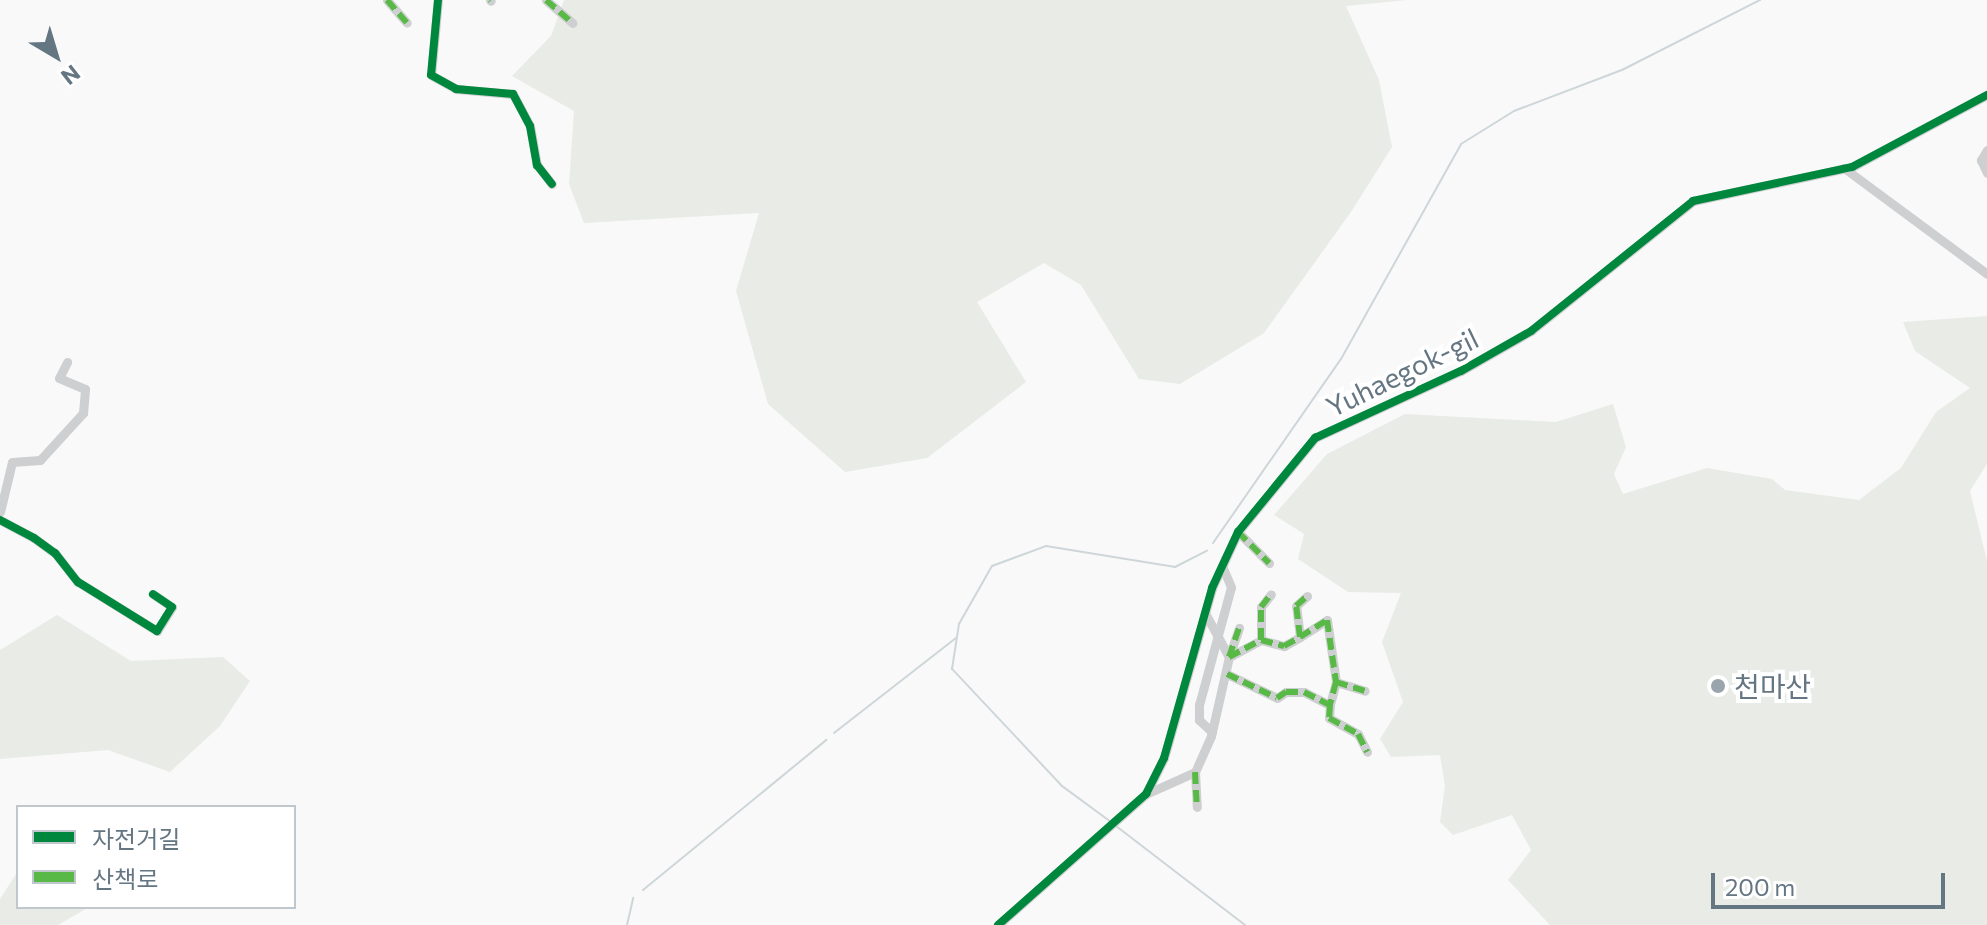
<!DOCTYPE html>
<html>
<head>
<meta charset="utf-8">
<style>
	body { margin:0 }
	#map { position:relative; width:1987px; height:925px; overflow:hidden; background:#f9f9f9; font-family:Commissioner,"Noto Sans KR",sans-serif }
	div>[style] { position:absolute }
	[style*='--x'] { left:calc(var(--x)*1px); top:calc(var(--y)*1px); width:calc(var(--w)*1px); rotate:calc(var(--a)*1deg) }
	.green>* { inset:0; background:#e8ebe6 }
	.stream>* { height:2px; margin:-1px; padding:0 1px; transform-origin:1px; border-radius:1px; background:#ced6d9 }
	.minor>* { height:9px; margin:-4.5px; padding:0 4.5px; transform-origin:4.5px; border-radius:4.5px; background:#cecfd0 }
	.quiet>* { height:6px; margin-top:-3px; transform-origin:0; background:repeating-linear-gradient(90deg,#58b947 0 12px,transparent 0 18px) }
	.cycleway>* { height:8px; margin:-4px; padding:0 4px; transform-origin:4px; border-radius:4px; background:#00873e }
	.dots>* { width:22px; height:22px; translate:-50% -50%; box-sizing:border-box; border:4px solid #fff; border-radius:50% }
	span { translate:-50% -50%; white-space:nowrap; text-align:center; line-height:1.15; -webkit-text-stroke:8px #fff; paint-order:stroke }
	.street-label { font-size:28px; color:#657683 }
	.poi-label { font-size:28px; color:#657683 }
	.left { translate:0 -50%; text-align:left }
	.legend { position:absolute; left:16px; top:805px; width:280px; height:104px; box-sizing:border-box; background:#fff; border:2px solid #c1c8cd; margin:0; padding:10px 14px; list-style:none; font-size:24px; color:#657683 }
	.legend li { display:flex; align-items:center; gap:16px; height:40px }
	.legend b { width:40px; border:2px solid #c1c8cd }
	.north { position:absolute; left:16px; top:16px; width:80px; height:80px; -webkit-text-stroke:6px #fff; paint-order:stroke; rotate:142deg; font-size:22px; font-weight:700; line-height:32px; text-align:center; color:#657683 }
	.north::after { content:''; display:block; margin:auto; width:28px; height:36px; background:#657683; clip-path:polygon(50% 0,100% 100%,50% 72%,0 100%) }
	.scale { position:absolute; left:1711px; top:873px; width:234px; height:36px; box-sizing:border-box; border:4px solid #657683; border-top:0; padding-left:10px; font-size:24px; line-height:28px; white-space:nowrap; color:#657683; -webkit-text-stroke:6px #fff; paint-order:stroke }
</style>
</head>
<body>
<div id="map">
	<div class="green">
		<div style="clip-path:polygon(564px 0,1407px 0,1346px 6px,1379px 80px,1392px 147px,1351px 212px,1264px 333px,1180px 384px,1139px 379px,1081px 285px,1044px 263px,977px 302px,1026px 382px,927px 458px,845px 472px,768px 404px,736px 291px,759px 213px,584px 223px,569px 184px,574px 111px,512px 76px,551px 36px)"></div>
		<div style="clip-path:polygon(1987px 316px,1987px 464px,1970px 491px,1987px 561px,1987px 925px,1550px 925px,1508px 880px,1531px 850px,1512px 815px,1453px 835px,1440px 822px,1445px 786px,1440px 755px,1391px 757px,1380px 739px,1403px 702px,1382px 642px,1401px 593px,1348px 592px,1298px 559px,1304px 534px,1274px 515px,1327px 454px,1405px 414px,1556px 422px,1613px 404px,1626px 447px,1614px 474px,1623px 494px,1707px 468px,1772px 479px,1785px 490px,1859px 500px,1901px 468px,1936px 412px,1970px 388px,1915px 351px,1903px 322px)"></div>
		<div style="clip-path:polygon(57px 615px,131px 661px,223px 657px,250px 681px,220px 726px,170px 772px,108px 750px,0 759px,0 650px)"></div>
		<div style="clip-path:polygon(18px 871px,18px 907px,89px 907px,58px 925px,0 925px,0 899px)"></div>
	</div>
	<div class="stream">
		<div style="--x:1213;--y:543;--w:224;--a:-55.2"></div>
		<div style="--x:1341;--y:359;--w:246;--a:-60.8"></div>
		<div style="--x:1461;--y:144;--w:62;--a:-31.9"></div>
		<div style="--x:1514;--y:111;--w:116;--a:-20.8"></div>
		<div style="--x:1622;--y:70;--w:155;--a:-26.9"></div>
		<div style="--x:834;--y:733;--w:155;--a:-37.9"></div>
		<div style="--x:1111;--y:822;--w:61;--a:-143.7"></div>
		<div style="--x:1062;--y:786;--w:161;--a:-133.2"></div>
		<div style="--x:952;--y:669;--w:46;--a:-81.2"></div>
		<div style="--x:959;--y:624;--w:67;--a:-60.4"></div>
		<div style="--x:992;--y:566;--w:58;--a:-20.3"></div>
		<div style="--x:1046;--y:546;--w:131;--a:9.2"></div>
		<div style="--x:1175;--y:567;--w:36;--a:-27"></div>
		<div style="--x:1116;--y:826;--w:163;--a:37.5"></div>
		<div style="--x:643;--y:890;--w:237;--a:-39.3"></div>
		<div style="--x:627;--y:925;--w:28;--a:-77"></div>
	</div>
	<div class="minor">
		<div style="--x:387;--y:0;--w:30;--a:49"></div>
		<div style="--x:438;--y:0;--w:75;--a:95.3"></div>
		<div style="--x:431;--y:75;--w:29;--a:29"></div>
		<div style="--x:456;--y:89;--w:57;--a:5"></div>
		<div style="--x:513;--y:94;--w:36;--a:62"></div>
		<div style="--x:530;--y:126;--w:40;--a:80"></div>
		<div style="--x:537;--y:165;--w:24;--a:52"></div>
		<div style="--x:490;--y:0;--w:1;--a:45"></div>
		<div style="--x:546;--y:0;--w:35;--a:41"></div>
		<div style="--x:1987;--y:150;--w:12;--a:121"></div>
		<div style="--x:1981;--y:160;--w:14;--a:65"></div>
		<div style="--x:1844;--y:168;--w:178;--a:36.5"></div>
		<div style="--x:0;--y:512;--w:51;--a:-76.5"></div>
		<div style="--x:12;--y:462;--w:28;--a:-4"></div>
		<div style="--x:40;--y:460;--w:64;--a:-47.5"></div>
		<div style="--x:83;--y:413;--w:24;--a:-85"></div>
		<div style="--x:85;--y:389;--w:28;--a:-157"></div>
		<div style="--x:59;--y:378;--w:18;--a:-63"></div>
		<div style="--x:0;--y:520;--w:38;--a:28"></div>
		<div style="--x:34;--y:538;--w:26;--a:36"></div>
		<div style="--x:55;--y:553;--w:37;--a:52"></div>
		<div style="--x:78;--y:582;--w:93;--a:31.8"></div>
		<div style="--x:157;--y:631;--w:28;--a:-58"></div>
		<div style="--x:172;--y:607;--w:23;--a:-146"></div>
		<div style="--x:1238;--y:532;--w:44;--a:45"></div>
		<div style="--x:1300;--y:637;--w:32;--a:-32"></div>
		<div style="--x:1327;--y:620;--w:63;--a:81.7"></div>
		<div style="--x:1336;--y:682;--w:24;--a:105"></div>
		<div style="--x:1261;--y:640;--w:24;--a:15"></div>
		<div style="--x:1284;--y:646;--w:18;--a:-29"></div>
		<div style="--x:1300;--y:637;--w:31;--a:-97"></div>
		<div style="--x:1296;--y:606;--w:15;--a:-42"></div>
		<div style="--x:1229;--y:657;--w:36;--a:-28"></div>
		<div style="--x:1261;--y:640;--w:33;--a:-90"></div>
		<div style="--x:1261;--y:607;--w:16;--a:-52"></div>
		<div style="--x:1229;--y:657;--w:31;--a:-71"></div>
		<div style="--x:1227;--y:674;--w:55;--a:25.6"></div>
		<div style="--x:1277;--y:698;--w:11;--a:-34"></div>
		<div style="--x:1286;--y:692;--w:18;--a:0"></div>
		<div style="--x:1304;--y:692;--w:29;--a:27"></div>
		<div style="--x:1330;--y:705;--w:13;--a:94"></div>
		<div style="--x:1329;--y:718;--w:33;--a:29"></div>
		<div style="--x:1358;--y:734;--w:20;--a:63"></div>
		<div style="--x:1336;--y:682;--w:30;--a:17"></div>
		<div style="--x:1212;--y:732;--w:18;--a:-137"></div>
		<div style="--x:1199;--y:720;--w:15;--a:-90"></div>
		<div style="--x:1199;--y:705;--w:122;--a:-74.8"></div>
		<div style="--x:1231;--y:587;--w:23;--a:-113"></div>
		<div style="--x:1195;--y:772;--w:35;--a:87"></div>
		<div style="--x:1146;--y:794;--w:54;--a:-24.2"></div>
		<div style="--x:1195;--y:772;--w:39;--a:-66"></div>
		<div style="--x:1211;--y:736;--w:81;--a:-77.2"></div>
		<div style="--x:1229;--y:657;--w:50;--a:-118.6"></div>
		<div style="--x:998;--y:925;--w:198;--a:-41.5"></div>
		<div style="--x:1146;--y:794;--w:40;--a:-63.4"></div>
		<div style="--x:1164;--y:758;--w:177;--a:-74.2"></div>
		<div style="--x:1212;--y:588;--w:62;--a:-65.1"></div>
		<div style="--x:1238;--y:532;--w:122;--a:-50.7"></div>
		<div style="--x:1315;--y:438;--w:161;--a:-24.7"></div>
		<div style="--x:1461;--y:371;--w:81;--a:-29.7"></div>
		<div style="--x:1531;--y:331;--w:208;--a:-38.7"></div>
		<div style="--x:1693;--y:201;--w:163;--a:-12.1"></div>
		<div style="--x:1852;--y:167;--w:153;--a:-28.1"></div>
	</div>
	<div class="quiet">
		<div style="--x:387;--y:0;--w:30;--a:49"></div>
		<div style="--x:490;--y:0;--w:1;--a:45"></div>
		<div style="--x:546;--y:0;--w:35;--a:41"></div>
		<div style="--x:1238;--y:532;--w:44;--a:45"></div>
		<div style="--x:1300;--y:637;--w:32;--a:-32"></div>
		<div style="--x:1327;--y:620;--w:63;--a:81.7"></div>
		<div style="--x:1336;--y:682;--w:24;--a:105"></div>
		<div style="--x:1261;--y:640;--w:24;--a:15"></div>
		<div style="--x:1284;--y:646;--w:18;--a:-29"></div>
		<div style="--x:1300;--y:637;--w:31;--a:-97"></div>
		<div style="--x:1296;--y:606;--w:15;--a:-42"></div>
		<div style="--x:1229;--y:657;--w:36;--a:-28"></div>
		<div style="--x:1261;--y:640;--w:33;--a:-90"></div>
		<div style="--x:1261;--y:607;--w:16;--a:-52"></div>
		<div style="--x:1229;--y:657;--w:31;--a:-71"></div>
		<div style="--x:1227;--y:674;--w:55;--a:25.6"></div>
		<div style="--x:1277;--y:698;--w:11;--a:-34"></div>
		<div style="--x:1286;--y:692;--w:18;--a:0"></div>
		<div style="--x:1304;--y:692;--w:29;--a:27"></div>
		<div style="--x:1330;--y:705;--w:13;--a:94"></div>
		<div style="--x:1329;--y:718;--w:33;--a:29"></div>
		<div style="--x:1358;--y:734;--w:20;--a:63"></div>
		<div style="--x:1336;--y:682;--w:30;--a:17"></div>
		<div style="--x:1195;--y:772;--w:35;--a:87"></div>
	</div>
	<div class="cycleway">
		<div style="--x:438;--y:0;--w:75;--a:95.3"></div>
		<div style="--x:431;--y:75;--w:29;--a:29"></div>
		<div style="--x:456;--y:89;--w:57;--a:5"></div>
		<div style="--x:513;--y:94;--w:36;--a:62"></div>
		<div style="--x:530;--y:126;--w:40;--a:80"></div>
		<div style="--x:537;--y:165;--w:24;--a:52"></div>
		<div style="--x:0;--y:520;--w:38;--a:28"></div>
		<div style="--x:34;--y:538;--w:26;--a:36"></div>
		<div style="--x:55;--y:553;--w:37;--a:52"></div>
		<div style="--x:78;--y:582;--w:93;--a:31.8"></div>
		<div style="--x:157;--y:631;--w:28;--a:-58"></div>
		<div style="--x:172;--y:607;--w:23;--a:-146"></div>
		<div style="--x:998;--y:925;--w:198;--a:-41.5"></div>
		<div style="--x:1146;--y:794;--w:40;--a:-63.4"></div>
		<div style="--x:1164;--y:758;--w:177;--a:-74.2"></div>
		<div style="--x:1212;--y:588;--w:62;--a:-65.1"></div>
		<div style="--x:1238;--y:532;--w:122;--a:-50.7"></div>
		<div style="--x:1315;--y:438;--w:161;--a:-24.7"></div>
		<div style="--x:1461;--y:371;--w:81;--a:-29.7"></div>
		<div style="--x:1531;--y:331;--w:208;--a:-38.7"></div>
		<div style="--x:1693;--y:201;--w:163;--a:-12.1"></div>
		<div style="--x:1852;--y:167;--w:153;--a:-28.1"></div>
	</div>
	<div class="dots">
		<div style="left:1718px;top:686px;background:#99a4ac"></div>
	</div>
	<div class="street-label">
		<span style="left:1402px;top:372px;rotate:-26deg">Yuhaegok-gil</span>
	</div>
	<div class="poi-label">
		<span class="left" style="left:1734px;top:686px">천마산</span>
	</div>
	<ul class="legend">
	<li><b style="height:10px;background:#00873e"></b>자전거길</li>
	<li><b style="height:10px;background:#58b947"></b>산책로</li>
	</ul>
	<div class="north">N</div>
	<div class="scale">200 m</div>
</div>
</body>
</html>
